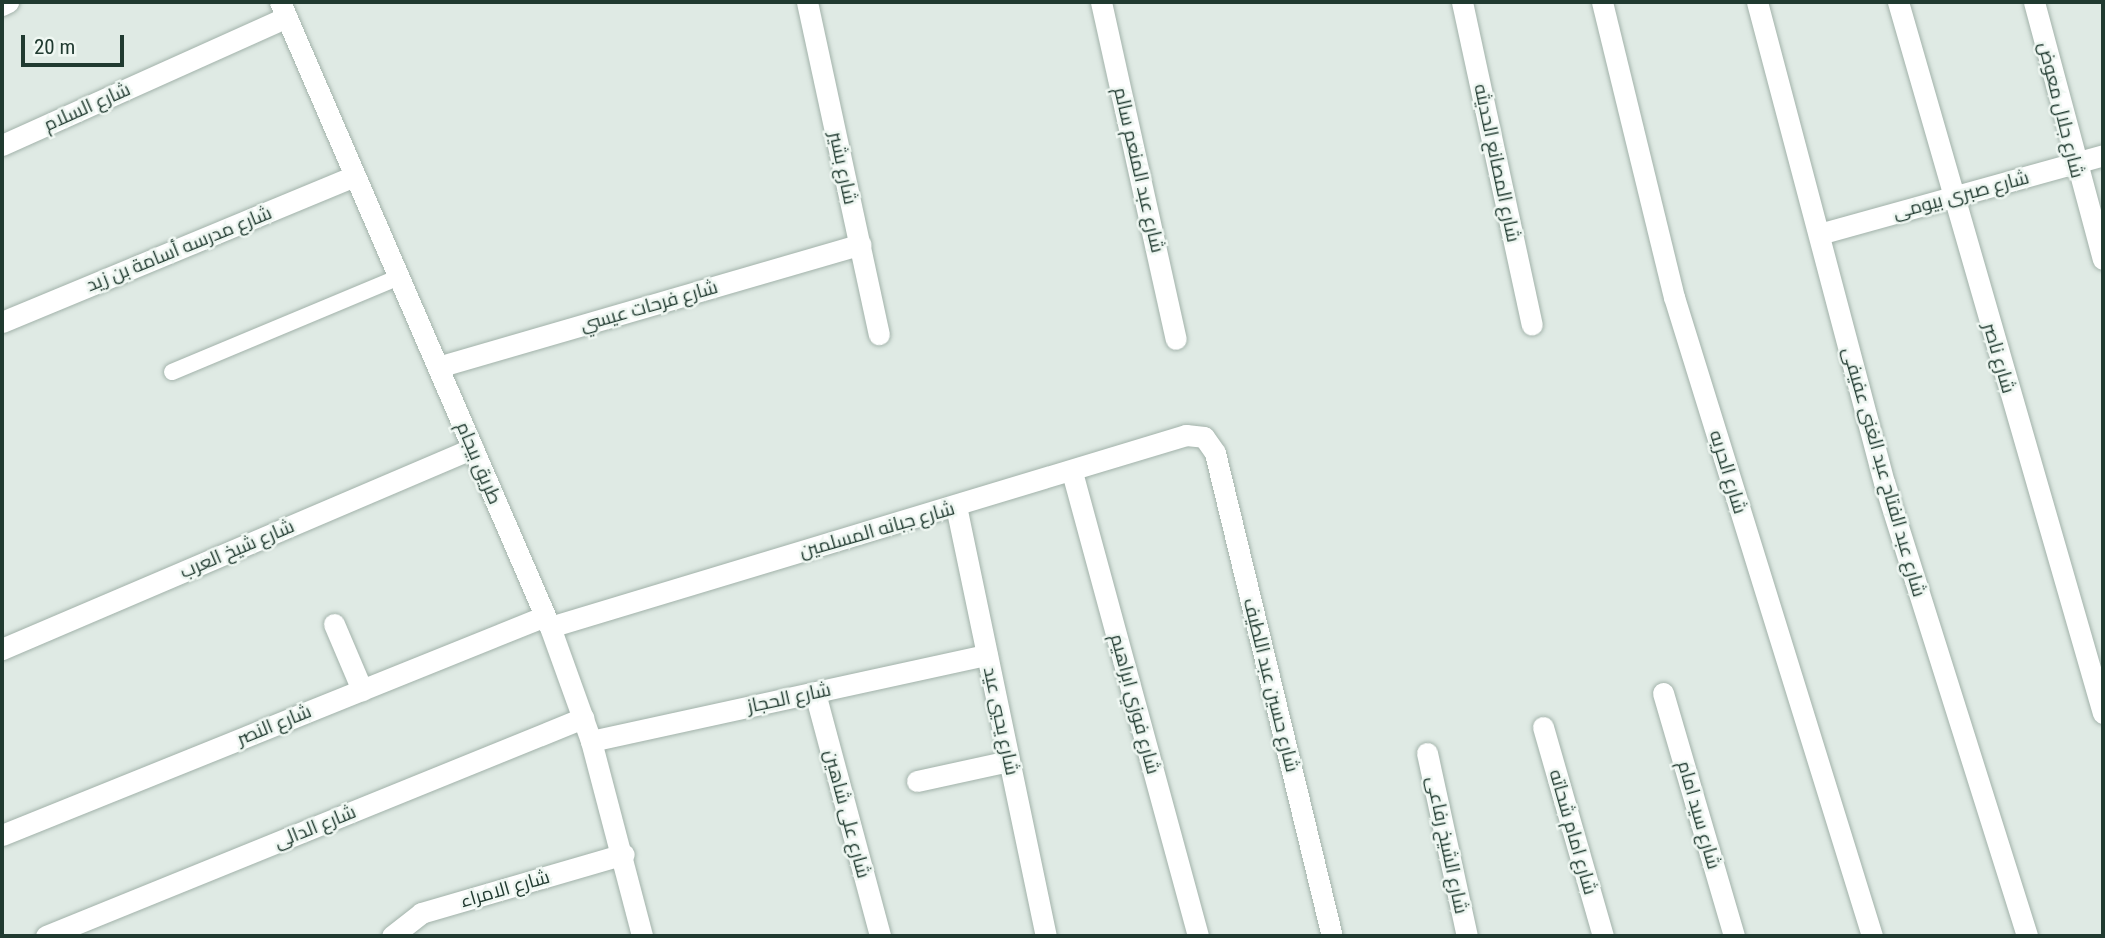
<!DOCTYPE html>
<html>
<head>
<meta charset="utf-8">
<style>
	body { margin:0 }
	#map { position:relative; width:2105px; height:938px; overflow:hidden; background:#dfeae4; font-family:"Roboto Condensed",Cairo,sans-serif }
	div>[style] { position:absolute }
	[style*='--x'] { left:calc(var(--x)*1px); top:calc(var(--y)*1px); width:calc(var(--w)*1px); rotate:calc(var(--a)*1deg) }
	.roads { filter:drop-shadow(0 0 2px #a2b2aa) drop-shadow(0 0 2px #a2b2aa) }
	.service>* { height:16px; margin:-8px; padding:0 8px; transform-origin:8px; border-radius:8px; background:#fff }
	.minor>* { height:21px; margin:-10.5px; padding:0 10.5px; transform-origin:10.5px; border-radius:10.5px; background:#fff }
	.secondary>* { height:21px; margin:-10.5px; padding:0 10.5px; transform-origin:10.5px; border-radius:10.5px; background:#fff }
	span { translate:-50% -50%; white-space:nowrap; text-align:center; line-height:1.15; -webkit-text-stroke:5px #eff7f2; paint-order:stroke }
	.street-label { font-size:19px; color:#203a30 }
	.frame { position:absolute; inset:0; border:4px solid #203a30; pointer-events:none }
	.scale { position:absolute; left:21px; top:35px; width:103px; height:32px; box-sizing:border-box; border:4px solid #203a30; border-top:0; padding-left:9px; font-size:21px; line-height:24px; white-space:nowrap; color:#203a30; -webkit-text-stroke:5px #eff7f2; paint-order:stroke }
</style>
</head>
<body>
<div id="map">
	<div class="roads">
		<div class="service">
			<div style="--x:172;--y:372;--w:246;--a:-22.7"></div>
		</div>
		<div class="minor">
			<div style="--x:807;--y:2;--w:340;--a:77.8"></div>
			<div style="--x:1101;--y:2;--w:345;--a:77.5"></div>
			<div style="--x:1462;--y:2;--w:330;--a:77.8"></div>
			<div style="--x:1602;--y:2;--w:304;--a:76.3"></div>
			<div style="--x:1674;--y:297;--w:669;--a:72.78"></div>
			<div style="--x:1757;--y:2;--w:497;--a:75.2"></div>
			<div style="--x:1884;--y:482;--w:476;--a:72.5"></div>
			<div style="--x:1898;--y:2;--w:740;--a:73.92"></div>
			<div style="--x:2034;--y:2;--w:266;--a:75"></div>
			<div style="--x:2;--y:5;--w:7;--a:-27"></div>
			<div style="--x:2;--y:145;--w:312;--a:-24.2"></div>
			<div style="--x:1819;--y:234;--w:295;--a:-15.5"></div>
			<div style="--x:2;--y:322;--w:382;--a:-22.5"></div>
			<div style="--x:438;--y:367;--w:440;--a:-16.2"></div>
			<div style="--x:1072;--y:472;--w:481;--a:74.8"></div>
			<div style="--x:956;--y:506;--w:439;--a:78.2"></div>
			<div style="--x:334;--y:624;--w:72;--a:67"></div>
			<div style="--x:550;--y:627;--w:664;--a:-16.8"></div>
			<div style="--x:1186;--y:435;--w:18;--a:6"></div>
			<div style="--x:1204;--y:437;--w:19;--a:55"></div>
			<div style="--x:1215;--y:453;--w:497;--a:76.4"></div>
			<div style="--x:2;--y:649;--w:512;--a:-23.11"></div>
			<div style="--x:815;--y:693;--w:252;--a:75"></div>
			<div style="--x:1663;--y:693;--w:253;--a:73.7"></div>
			<div style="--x:1543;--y:727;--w:217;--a:74"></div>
			<div style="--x:591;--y:741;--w:405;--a:-12.3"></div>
			<div style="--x:1427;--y:753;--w:187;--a:77.7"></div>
			<div style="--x:917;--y:781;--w:94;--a:-12.3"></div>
			<div style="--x:2;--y:835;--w:585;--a:-21.96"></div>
			<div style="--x:46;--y:936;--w:580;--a:-22.1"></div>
			<div style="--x:392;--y:936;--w:37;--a:-38"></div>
			<div style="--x:421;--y:913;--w:211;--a:-16.2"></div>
		</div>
		<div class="secondary">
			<div style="--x:280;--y:2;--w:681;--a:66.64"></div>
			<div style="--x:550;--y:627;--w:121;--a:70.2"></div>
			<div style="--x:591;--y:741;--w:202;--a:75.3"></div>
		</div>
	</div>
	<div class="street-label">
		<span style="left:87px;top:107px;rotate:-24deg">شارع السلام</span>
		<span style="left:2061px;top:110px;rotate:76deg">شارع جلال معوض</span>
		<span style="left:1497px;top:163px;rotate:78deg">شارع المصانع الحديثه</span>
		<span style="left:843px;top:168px;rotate:78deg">شارع بشير</span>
		<span style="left:1139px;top:170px;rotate:77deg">شارع عبد المنعم سالم</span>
		<span style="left:1961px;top:195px;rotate:-15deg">شارع صبرى بيومى</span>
		<span style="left:179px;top:249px;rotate:-22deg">شارع مدرسه أسامة بن زيد</span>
		<span style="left:649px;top:306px;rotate:-16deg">شارع فرحات عيسي</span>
		<span style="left:1999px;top:358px;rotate:74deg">شارع ناصر</span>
		<span style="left:479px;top:463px;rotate:67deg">طريق بيجام</span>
		<span style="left:1728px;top:472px;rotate:73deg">شارع الحريه</span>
		<span style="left:1884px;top:472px;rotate:74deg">شارع عبد الفتاح عبد الغنى عفيفى</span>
		<span style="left:877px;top:530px;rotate:-16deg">شارع جبانه المسلمين</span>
		<span style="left:237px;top:549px;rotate:-23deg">شارع شيخ العرب</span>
		<span style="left:1271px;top:685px;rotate:76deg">شارع حسين عبد اللطيف</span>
		<span style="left:789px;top:698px;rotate:-12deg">شارع الحجاز</span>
		<span style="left:1135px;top:704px;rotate:75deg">شارع فوزي ابراهيم</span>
		<span style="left:1001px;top:721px;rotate:78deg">شارع يحيي عيد</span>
		<span style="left:274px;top:725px;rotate:-22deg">شارع النصر</span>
		<span style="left:847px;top:814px;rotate:75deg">شارع على شاهين</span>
		<span style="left:1699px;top:815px;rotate:74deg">شارع سيد امام</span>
		<span style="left:315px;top:827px;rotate:-22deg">شارع الدالى</span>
		<span style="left:1573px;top:832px;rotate:74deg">شارع امام شحاته</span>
		<span style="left:1447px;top:845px;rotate:78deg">شارع الشيخ رفاعى</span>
		<span style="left:505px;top:889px;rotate:-16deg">شارع الامراء</span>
	</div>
	<div class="frame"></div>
	<div class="scale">20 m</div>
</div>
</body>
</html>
